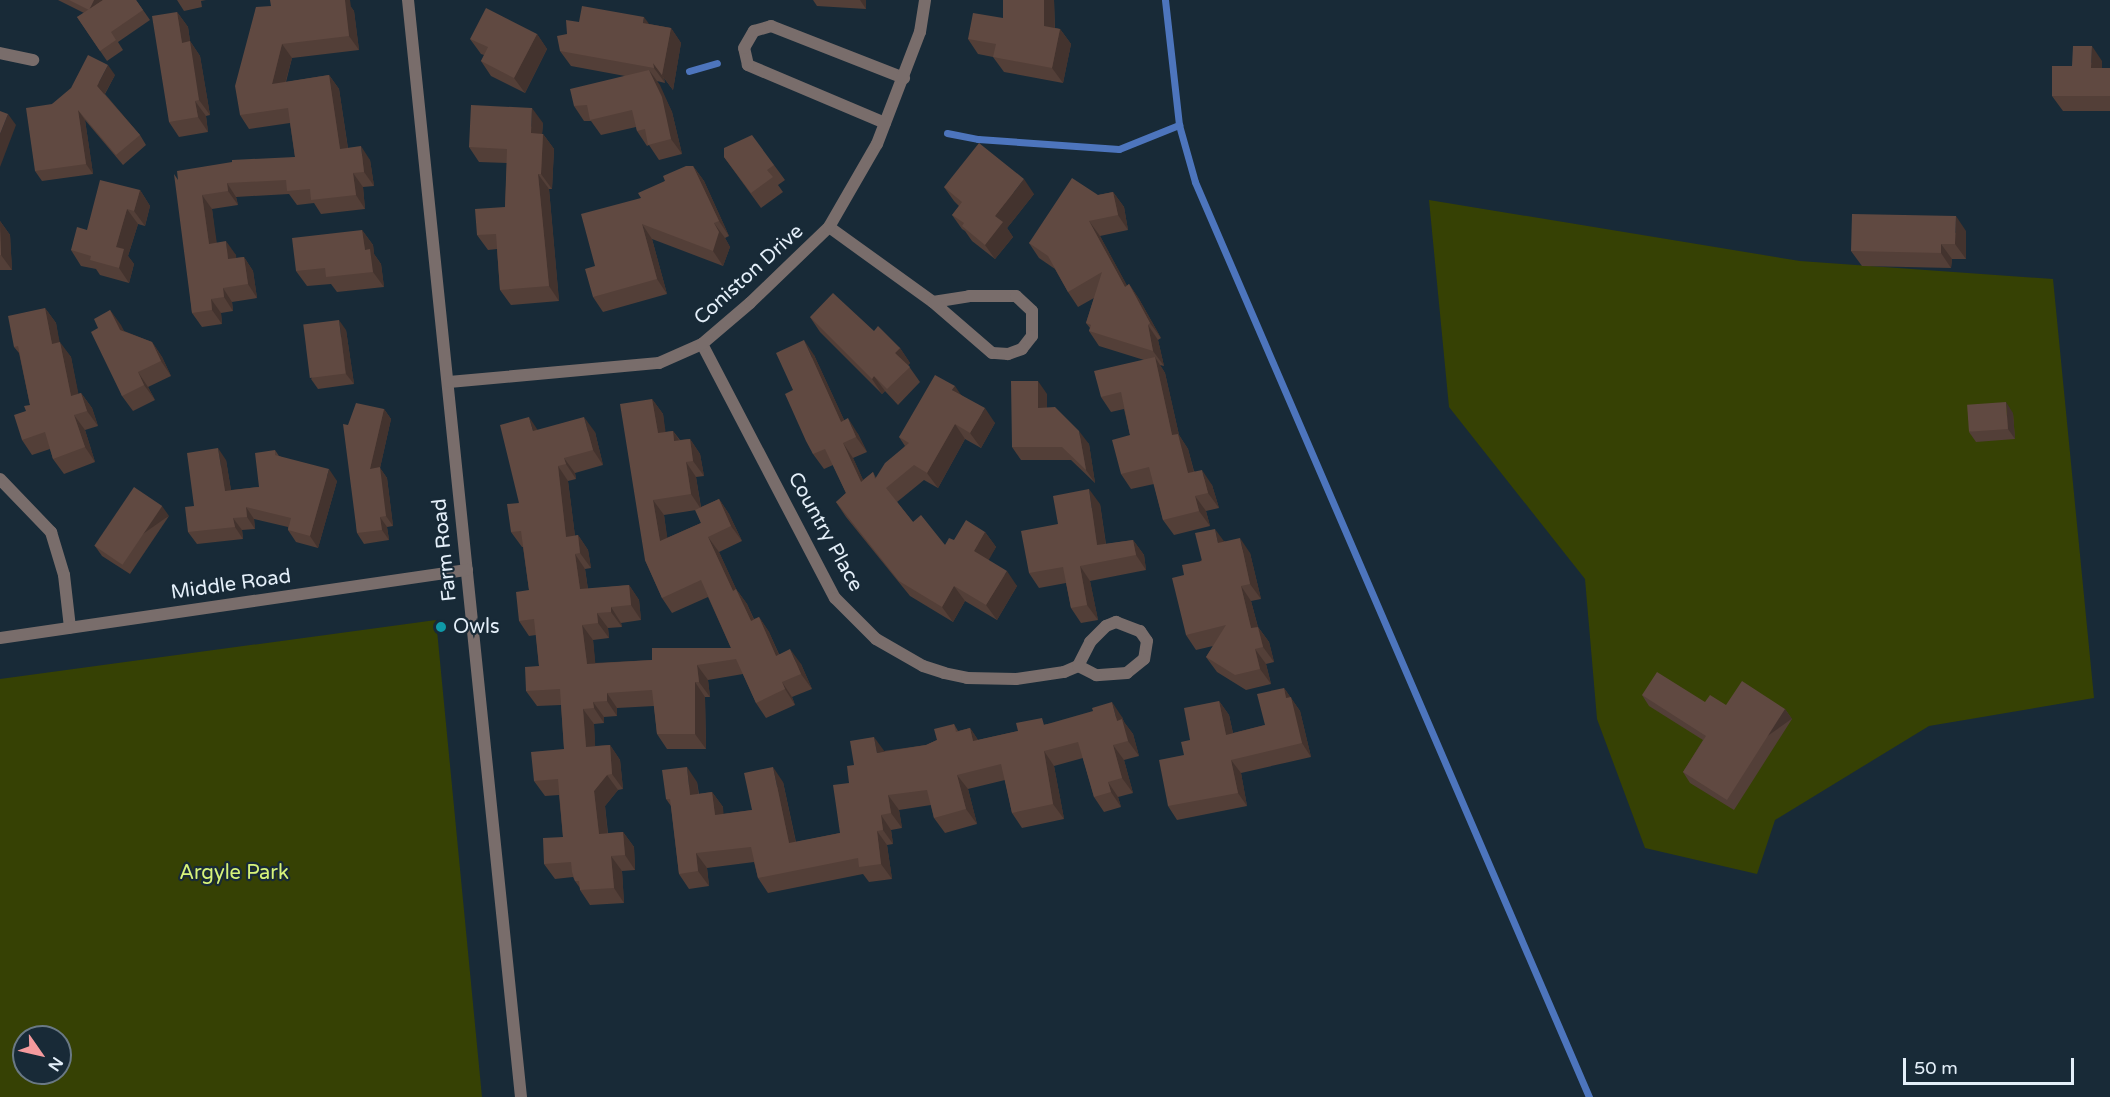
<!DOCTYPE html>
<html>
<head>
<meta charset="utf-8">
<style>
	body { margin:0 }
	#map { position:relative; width:2110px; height:1097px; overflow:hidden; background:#182a37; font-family:"Varela Round",sans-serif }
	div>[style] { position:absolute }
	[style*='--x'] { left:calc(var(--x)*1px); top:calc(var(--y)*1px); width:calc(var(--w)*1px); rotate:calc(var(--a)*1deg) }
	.green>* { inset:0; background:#364104 }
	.stream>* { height:7px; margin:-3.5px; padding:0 3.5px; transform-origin:3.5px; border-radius:3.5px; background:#4d75bd }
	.minor>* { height:12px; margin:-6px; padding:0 6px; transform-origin:6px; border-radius:6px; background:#796d6b }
	.wall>* { inset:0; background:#533f38 }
	.shaded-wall>* { inset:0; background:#43332e; transform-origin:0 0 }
	.building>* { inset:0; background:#604941; transform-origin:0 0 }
	.dots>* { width:16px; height:16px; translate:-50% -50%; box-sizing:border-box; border:3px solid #182a37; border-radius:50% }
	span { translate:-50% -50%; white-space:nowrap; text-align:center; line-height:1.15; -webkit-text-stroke:4.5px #182a37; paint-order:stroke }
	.street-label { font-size:20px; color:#e4eff9 }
	.poi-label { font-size:20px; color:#e4eff9 }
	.left { translate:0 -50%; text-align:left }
	.park-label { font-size:20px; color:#d7f37a }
	.north { position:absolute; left:12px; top:1025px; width:60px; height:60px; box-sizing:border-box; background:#182a37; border:2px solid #6a7985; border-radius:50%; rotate:124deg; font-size:16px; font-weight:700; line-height:24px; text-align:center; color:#e4eff9 }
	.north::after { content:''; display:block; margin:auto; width:21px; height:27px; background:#f59b9e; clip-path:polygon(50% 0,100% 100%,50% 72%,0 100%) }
	.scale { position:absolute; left:1903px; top:1058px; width:171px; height:27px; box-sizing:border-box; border:3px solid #e4eff9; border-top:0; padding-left:8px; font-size:18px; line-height:21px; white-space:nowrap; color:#e4eff9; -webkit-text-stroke:4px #182a37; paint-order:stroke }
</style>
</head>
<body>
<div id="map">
	<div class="green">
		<div style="clip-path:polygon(1429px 200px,1800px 261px,2053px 279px,2094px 698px,1929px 726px,1775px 820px,1757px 874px,1645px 848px,1597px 719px,1585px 579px,1449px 407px)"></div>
		<div style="clip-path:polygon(evenodd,436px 620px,482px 1097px,0 1097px,0 679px,436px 620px,24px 1037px,60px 1037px,60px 1073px,24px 1073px,24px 1037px)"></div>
	</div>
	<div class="stream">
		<div style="--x:1165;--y:0;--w:126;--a:83.6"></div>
		<div style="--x:1179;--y:125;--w:59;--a:74.3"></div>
		<div style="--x:1195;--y:182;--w:996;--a:66.7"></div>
		<div style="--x:689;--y:71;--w:29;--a:-16"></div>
		<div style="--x:947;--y:133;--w:32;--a:11"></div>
		<div style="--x:978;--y:139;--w:141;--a:4.1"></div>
		<div style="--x:1119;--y:149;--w:65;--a:-21.8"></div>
	</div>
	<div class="minor">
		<div style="--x:408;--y:0;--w:1103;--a:84.12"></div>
		<div style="--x:0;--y:53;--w:34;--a:12"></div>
		<div style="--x:885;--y:123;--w:149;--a:-157.1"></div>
		<div style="--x:748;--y:65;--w:17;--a:-103"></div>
		<div style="--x:744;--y:48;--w:20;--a:-60"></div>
		<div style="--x:754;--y:31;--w:18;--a:-16"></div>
		<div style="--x:771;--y:26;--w:143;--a:21.4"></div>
		<div style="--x:829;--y:227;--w:128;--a:35.8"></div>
		<div style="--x:933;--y:302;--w:36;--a:-9"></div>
		<div style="--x:969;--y:296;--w:47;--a:0"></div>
		<div style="--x:1016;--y:296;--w:22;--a:43"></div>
		<div style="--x:1032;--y:311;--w:25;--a:90"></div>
		<div style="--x:1032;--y:336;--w:16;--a:128"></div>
		<div style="--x:1022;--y:349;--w:15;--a:160"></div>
		<div style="--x:1008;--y:354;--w:16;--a:-176"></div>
		<div style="--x:992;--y:353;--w:78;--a:-139.2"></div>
		<div style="--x:702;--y:344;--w:287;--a:62.4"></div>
		<div style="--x:835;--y:598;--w:58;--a:45"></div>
		<div style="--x:876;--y:639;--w:54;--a:29.9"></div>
		<div style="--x:923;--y:666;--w:22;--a:18"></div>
		<div style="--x:944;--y:673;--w:24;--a:12"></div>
		<div style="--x:967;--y:678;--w:49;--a:1.2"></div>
		<div style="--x:1016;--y:679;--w:49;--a:-8.3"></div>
		<div style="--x:1064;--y:672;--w:15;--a:-23"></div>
		<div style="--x:1078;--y:666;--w:27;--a:-63"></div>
		<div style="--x:1090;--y:642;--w:23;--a:-45"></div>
		<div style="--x:1106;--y:626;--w:11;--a:-22"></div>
		<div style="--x:1116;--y:622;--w:26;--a:21"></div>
		<div style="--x:1140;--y:631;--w:12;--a:55"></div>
		<div style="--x:1147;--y:641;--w:18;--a:99"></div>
		<div style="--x:1144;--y:659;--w:22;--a:141"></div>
		<div style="--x:1127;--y:673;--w:31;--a:176"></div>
		<div style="--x:1096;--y:675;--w:20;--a:-153"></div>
		<div style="--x:449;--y:382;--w:211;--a:-5.2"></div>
		<div style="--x:659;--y:363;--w:47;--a:-23.8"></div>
		<div style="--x:702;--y:344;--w:63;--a:-40.5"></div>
		<div style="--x:750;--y:303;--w:110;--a:-43.9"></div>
		<div style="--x:829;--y:227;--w:96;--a:-60"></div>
		<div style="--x:877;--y:144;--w:120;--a:-69"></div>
		<div style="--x:920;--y:32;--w:32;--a:-81"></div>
		<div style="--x:0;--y:479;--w:74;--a:46.1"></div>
		<div style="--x:51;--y:532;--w:45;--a:73.2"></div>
		<div style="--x:64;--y:575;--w:53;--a:83.5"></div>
		<div style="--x:0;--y:638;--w:472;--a:-8.3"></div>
	</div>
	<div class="wall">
		<div style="clip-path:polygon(58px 0,136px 0,150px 20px,118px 42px,123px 50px,107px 61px,77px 17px,84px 13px)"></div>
		<div style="clip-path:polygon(177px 0,206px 0,201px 1px,202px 7px,184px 11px)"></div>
		<div style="clip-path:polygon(813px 0,866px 0,866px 9px,817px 6px)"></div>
		<div style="clip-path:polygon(1054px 0,1055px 28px,1060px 29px,1071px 44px,1063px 83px,1004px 72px,993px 57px,978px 54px,968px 39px,1003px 18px)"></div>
		<div style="clip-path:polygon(256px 7px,351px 7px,354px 11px,359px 50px,292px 58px,286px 82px,329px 75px,339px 89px,348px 148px,370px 160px,374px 186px,363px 187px,365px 209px,321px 214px,314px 203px,297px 205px,289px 194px,236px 197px,238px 205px,212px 209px,216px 243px,236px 255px,236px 258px,244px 257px,253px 271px,257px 298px,232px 302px,233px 311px,221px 313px,222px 324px,202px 327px,192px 313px,178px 180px,295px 157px,290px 123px,249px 129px,240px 115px)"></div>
		<div style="clip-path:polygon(177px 12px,188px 27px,190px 41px,200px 56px,210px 115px,206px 116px,208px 132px,179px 137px,169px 122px)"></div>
		<div style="clip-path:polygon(579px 22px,649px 24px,671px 28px,681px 43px,673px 90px,664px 78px,665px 83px,657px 81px,672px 112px,682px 154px,659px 160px,649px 145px,647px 146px,637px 131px,636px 127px,601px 135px,591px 121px,584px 121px,574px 106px,625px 76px,571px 66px,560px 51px)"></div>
		<div style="clip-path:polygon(537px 34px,547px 49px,525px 93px,491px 76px,481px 61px,484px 55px,481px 54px,470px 39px)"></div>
		<div style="clip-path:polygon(2102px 61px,2102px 68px,2110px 68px,2110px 111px,2063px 111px,2052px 96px,2072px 66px)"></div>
		<div style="clip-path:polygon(115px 75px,105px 94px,140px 135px,146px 145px,123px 165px,85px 120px,93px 174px,42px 181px,35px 171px,52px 104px)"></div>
		<div style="clip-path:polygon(543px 123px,542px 134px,543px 134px,554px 149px,552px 189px,549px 189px,559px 301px,511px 305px,500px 290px,497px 249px,488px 250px,477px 235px,505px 207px,507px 163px,479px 162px,469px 147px)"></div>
		<div style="clip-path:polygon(724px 157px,774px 165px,785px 180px,778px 185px,783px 192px,761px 208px)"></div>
		<div style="clip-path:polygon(693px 166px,704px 181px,729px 236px,725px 238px,730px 247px,723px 266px,652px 239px,667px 294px,603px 312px,593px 297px,595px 266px,641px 198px,665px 181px)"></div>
		<div style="clip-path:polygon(944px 187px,1034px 194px,1007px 228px,1013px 237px,995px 259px,972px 241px,965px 231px,962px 229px,952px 215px,959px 206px,954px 201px)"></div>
		<div style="clip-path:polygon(140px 190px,150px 206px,145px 226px,138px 224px,128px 256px,134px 264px,129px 283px,100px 275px,96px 269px,81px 266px,71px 250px,87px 230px)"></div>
		<div style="clip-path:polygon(1113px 192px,1124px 207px,1128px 230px,1100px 236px,1127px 286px,1129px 284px,1139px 299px,1161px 338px,1158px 340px,1164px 366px,1160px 365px,1165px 373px,1179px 435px,1188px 449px,1194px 471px,1212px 485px,1219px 508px,1206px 511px,1210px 526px,1174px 535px,1163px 520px,1154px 484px,1131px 489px,1121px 474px,1130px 435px,1124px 409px,1111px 412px,1101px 397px,1144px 360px,1099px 346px,1089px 331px,1090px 328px,1086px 323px,1094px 298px,1078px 307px,1068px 292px,1055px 269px,1039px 258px,1029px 243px,1098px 195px)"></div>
		<div style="clip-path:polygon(0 221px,10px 235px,12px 270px,0 270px)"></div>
		<div style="clip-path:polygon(362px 230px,373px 245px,374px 254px,381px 264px,384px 287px,337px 292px,331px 284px,307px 286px,296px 271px)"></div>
		<div style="clip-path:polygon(1966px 231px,1966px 259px,1952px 259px,1951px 268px,1862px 266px,1851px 251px)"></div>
		<div style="clip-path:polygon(45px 308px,56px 323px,59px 342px,71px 357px,78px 394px,81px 393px,92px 408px,98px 426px,85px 430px,95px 462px,64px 474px,53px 459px,50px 449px,32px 455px,22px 440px,26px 411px,30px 405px,19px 353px,14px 347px)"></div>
		<div style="clip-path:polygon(110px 310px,124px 331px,152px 342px,162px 357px,171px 376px,148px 387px,155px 400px,133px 411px,122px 396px,98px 328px)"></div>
		<div style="clip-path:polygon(810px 317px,874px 331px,900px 348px,910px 363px,908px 365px,920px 382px,898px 405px,885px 391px,882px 394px,820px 332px)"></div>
		<div style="clip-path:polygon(346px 330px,354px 384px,318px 389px,311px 379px)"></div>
		<div style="clip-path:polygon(814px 355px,844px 420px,858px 434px,867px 452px,853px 458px,863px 480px,873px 472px,876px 478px,905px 446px,899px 437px,960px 394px,995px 423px,981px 448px,965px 439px,938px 488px,924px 480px,897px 502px,913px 522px,945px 545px,954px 540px,985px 532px,996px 547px,988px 560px,1017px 586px,997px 620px,965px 601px,953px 622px,910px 596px,846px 517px,836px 502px,846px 493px,833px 465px,824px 469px,813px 454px,793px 390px)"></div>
		<div style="clip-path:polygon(1047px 394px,1047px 408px,1089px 444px,1095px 483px,1071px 460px,1021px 460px,1012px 447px)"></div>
		<div style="clip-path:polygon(evenodd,652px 399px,663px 414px,665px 432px,673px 431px,680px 440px,690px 439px,700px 454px,704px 476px,696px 477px,701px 507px,719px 499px,729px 514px,742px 541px,719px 552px,736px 589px,747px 604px,754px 619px,759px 617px,769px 632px,779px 654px,801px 664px,812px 689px,792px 697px,795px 705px,766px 718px,756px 703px,743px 674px,708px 680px,710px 697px,705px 697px,706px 749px,667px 749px,657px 734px,654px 706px,617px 708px,617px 716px,604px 717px,604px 723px,594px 724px,595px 746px,610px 745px,620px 760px,623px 789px,618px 790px,605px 806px,608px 833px,623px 832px,634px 847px,635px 870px,622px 871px,624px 903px,590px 905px,580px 890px,580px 888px,575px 881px,573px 877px,555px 879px,544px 864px,563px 837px,559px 795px,545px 796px,534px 781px,564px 749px,561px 705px,537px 706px,526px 691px,539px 666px,536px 635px,529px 636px,519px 621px,529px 590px,523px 547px,522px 547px,511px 532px,538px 430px,595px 432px,603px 465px,575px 473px,576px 479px,568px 481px,575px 536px,578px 535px,588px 550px,591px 568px,585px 569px,588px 589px,629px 585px,639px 600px,641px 620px,621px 623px,622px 627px,608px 628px,609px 638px,593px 640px,595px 663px,652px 660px,731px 648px,708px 597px,672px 613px,662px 598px,645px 560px,652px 399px,696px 510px,701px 523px,667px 538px,664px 515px,696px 510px)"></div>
		<div style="clip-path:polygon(384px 409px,391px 419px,380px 468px,387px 478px,393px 526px,387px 527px,389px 540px,364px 544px,357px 533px,348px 425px)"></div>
		<div style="clip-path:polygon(2013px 413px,2015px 439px,1976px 442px,1969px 432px)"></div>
		<div style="clip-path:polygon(275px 450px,279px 456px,337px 481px,318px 548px,296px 542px,288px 530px,288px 527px,254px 519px,255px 529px,242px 530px,243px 539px,197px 544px,188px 532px,194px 506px,226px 460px,231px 490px,259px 487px)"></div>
		<div style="clip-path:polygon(1100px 504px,1106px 544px,1133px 540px,1144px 555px,1146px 570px,1090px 581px,1098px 620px,1081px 623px,1071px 608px,1066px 583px,1039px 588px,1029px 573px,1058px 524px)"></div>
		<div style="clip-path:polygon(169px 516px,130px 574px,102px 556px,95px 546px)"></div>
		<div style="clip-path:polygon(1224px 541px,1250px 553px,1261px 599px,1251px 601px,1258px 627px,1269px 642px,1274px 662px,1266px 664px,1271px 684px,1246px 690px,1217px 672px,1206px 657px,1213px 646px,1196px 650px,1186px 635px,1184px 575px)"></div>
		<div style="clip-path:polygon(1284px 688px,1300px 711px,1311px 757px,1241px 773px,1247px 806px,1177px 820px,1168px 806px,1184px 755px,1190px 740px,1219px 701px,1229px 715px,1233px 733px,1265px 725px)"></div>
		<div style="clip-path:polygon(1642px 695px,1726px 705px,1785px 709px,1792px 719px,1734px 810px,1690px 783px,1683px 772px,1703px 740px,1649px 706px)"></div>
		<div style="clip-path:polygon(1122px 717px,1124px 722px,1133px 734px,1139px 756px,1124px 760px,1133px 793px,1118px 797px,1121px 807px,1104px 812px,1094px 797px,1083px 758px,1054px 766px,1064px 819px,1022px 828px,1012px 813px,1005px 780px,968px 789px,977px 824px,945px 833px,934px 818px,931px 805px,899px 810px,902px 828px,891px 830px,893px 844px,887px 845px,892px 879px,869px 882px,863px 874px,768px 893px,758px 878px,754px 862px,707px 868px,709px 886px,689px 889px,679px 874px,671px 806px,666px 799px,697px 782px,699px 794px,712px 792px,723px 807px,723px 814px,752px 810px,783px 782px,796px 842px,840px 833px,854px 765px,884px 751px,926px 745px,937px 740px,954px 724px,958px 731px,970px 728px,978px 740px,1018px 731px,1047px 724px)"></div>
	</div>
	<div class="shaded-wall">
		<div style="clip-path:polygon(94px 0,103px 0,89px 10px)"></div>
		<div style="clip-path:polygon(344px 0,350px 0,351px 7px,354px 11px,359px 50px,349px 36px)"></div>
		<div style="clip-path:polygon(860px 0,866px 0,866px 9px)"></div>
		<div style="clip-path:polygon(1044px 0,1054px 0,1055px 41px,1044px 26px)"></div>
		<div style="clip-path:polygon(177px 12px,188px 27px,190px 41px,200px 56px,210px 115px,199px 100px,182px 43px)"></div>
		<div style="clip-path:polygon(644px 17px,655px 32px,643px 23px)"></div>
		<div style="clip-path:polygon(671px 28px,681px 43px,673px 90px,662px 75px)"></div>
		<div style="clip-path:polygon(1060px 29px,1071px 44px,1063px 83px,1052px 68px)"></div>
		<div style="clip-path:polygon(537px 34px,547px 49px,525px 93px,514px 78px)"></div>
		<div style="clip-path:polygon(282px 44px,292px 58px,281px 98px,272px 84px)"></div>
		<div style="clip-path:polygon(2092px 46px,2102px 61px,2102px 83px,2091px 68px)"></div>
		<div style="clip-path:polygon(653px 63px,664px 78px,665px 83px,654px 68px)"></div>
		<div style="clip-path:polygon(108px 65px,115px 75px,104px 95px,97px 86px)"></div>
		<div style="clip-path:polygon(649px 70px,660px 85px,672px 112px,682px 154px,671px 139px)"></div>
		<div style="clip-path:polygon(329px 75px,339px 89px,350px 163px,340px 149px)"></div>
		<div style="clip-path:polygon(195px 101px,206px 116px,208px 132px,198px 117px)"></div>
		<div style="clip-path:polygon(532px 108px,543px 123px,541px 148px,531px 133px)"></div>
		<div style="clip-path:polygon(78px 110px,85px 120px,93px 174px,86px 164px)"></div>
		<div style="clip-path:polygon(8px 114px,16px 125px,0 167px,0 134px)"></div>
		<div style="clip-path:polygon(543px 134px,554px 149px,552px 189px,541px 174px)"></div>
		<div style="clip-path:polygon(361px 146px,370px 160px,374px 186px,364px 172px)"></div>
		<div style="clip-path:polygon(693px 166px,704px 181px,729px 236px,719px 221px)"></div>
		<div style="clip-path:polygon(353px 173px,363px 187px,365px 209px,356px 195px)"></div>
		<div style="clip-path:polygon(538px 174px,549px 189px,559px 301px,549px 286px)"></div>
		<div style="clip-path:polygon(1024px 179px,1034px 194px,1007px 228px,1013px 237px,995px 259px,985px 245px,995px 216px)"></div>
		<div style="clip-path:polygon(227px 183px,236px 197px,238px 205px,228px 191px)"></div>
		<div style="clip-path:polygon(140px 190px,150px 206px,145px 226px,134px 211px)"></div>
		<div style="clip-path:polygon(1113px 192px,1124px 207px,1128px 230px,1118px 215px)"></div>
		<div style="clip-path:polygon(202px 195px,212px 209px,219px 258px,209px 244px)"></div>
		<div style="clip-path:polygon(127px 209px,138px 224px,128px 256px,134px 264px,129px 283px,119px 268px,116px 247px)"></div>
		<div style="clip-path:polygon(1956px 216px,1966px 231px,1966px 259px,1955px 244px)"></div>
		<div style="clip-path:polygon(0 221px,10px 235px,12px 270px,1px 255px)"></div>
		<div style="clip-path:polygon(1089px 221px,1100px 236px,1136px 302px,1125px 287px)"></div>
		<div style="clip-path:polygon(714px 223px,725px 238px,730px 247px,723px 266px,713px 251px)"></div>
		<div style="clip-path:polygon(642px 224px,652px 239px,667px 294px,657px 279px)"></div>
		<div style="clip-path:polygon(362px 230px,373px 245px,374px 254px,381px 264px,384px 287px,373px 272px,365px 250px)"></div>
		<div style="clip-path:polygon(226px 241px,236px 255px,238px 273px,228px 259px)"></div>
		<div style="clip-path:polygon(1941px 244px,1952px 259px,1951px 268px,1941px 253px)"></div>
		<div style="clip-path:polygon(244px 257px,253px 271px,257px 298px,248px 284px)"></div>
		<div style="clip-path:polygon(1129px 284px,1139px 299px,1161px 338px,1150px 323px)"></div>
		<div style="clip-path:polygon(223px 288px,232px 302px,233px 311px,224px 297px)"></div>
		<div style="clip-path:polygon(211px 299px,221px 313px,222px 324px,212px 310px)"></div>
		<div style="clip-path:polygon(45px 308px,56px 323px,63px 359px,52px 344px)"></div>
		<div style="clip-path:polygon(110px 310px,121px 325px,131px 345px,120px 330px)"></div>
		<div style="clip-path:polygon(339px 320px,346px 330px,354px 384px,346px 374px)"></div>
		<div style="clip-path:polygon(1148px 325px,1158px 340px,1164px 366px,1153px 351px)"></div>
		<div style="clip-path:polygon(804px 340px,814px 355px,852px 437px,841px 422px)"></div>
		<div style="clip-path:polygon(60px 342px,71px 357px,82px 411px,71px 396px)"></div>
		<div style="clip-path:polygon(152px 342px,162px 357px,171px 376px,161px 361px)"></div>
		<div style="clip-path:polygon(900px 348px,910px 363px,906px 368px,895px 353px)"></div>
		<div style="clip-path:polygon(1155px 357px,1165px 373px,1179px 435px,1188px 449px,1198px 488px,1188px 473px,1172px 435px)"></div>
		<div style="clip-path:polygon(138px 372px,148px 387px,155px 400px,144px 385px)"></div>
		<div style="clip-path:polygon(874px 376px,885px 391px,882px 394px,872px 379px)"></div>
		<div style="clip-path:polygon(1038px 381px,1047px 394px,1047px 421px,1038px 408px)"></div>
		<div style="clip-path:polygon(955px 386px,965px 401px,952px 390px)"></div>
		<div style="clip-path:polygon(81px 393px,92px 408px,98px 426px,87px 411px)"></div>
		<div style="clip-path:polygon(652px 399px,663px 414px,668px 448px,658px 433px)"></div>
		<div style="clip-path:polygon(2006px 402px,2013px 413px,2015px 439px,2008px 429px)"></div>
		<div style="clip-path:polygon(985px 408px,995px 423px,981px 448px,970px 433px)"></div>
		<div style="clip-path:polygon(384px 409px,391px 419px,380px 468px,387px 478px,393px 526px,386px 516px,370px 469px)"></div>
		<div style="clip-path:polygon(74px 415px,85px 430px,95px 462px,85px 447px)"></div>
		<div style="clip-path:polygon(529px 417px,539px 432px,533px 431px)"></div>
		<div style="clip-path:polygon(584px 417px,595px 432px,603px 465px,593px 450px)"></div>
		<div style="clip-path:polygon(848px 418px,858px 434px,867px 452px,856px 437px)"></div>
		<div style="clip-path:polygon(955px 424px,965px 439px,938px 488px,927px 473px)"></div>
		<div style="clip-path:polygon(673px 431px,683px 446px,674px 441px)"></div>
		<div style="clip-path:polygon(1079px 431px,1089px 444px,1095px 483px,1086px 470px)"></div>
		<div style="clip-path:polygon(690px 439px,700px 454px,704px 476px,693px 461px)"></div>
		<div style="clip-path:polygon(843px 443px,853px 458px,871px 497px,861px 482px)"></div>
		<div style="clip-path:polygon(218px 448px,226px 460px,233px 503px,225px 491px)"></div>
		<div style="clip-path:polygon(564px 458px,575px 473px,576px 479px,566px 464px)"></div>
		<div style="clip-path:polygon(686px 462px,696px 477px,701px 509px,691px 494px)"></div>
		<div style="clip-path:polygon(558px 466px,568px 481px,577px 552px,566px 537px)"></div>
		<div style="clip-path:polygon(329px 469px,337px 481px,318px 548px,310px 536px)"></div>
		<div style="clip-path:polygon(1202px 470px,1212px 485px,1219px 508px,1208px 493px)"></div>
		<div style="clip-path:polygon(1089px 489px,1100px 504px,1108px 560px,1097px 545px)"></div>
		<div style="clip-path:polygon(1195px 496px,1206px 511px,1210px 526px,1199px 511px)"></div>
		<div style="clip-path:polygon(719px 499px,729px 514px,742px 541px,731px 526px)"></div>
		<div style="clip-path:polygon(653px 500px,664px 515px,670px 556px,660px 541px)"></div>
		<div style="left:162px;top:506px;width:12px;height:70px;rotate:55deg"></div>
		<div style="clip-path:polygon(246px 507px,254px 519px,255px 529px,247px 517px)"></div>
		<div style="clip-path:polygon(380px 517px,387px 527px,389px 540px,382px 530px)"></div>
		<div style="clip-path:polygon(233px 518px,242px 530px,243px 539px,235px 527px)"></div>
		<div style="clip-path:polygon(1215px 529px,1226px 544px,1218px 543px)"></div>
		<div style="clip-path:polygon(985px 532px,996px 547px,985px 567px,974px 551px)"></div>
		<div style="clip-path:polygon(578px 535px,588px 550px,591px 568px,580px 553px)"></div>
		<div style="clip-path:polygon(708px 537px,719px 552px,744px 606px,733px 591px)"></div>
		<div style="clip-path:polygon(1240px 538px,1250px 553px,1261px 599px,1250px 584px)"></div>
		<div style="clip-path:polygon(1133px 540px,1144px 555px,1146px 570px,1136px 555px)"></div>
		<div style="clip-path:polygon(575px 554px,585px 569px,590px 604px,580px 589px)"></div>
		<div style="clip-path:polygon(1080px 566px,1090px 581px,1098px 620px,1087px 605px)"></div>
		<div style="clip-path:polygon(1007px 571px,1017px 586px,997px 620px,986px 605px)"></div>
		<div style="clip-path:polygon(629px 585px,639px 600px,641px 620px,631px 605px)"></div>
		<div style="clip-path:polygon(954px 586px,965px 601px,953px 622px,942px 607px)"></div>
		<div style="clip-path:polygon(1241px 586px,1251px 601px,1262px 643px,1251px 628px)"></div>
		<div style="clip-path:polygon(736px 589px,747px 604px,761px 636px,751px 621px)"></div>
		<div style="clip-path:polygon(611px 607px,621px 623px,622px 627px,611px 612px)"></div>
		<div style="clip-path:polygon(597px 613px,608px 628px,609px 638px,598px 623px)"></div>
		<div style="clip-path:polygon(759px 617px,769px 632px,786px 671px,776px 656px)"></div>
		<div style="clip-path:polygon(582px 625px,593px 640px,597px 679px,587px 664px)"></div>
		<div style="clip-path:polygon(1258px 627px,1269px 642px,1274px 662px,1263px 647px)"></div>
		<div style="clip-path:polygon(790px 649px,801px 664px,812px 689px,801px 674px)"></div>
		<div style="clip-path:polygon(1255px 649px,1266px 664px,1271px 684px,1260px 669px)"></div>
		<div style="clip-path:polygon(697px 665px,708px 680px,710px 697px,699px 682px)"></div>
		<div style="clip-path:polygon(695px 682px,705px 697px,706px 749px,695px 734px)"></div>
		<div style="clip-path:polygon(782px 682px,792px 697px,795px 705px,785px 689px)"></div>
		<div style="clip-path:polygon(1284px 688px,1300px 711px,1311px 757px,1302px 743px,1286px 698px)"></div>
		<div style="clip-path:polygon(607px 693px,617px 708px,617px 716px,607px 701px)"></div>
		<div style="clip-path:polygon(1219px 701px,1229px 715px,1236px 748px,1226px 735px)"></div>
		<div style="clip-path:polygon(593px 702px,604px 717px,604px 723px,594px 708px)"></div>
		<div style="clip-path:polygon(1112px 702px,1122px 717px,1124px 722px,1133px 734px,1139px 756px,1128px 741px,1117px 721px)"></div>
		<div style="clip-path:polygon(583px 709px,594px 724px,596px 762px,586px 747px)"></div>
		<div style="left:1785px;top:709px;width:12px;height:108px;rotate:55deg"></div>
		<div style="clip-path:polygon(970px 728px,980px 743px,973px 741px)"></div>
		<div style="clip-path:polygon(874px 737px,885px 752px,877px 753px)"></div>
		<div style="clip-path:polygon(610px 745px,620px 760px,623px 789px,612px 774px)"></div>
		<div style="clip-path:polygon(1113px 745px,1124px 760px,1133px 793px,1122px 778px)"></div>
		<div style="clip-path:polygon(1044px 751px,1054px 766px,1064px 819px,1053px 804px)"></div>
		<div style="clip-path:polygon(1231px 760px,1241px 773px,1247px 806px,1238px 793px)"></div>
		<div style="clip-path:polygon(687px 767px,697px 782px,700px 810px,690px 795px)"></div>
		<div style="clip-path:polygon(773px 767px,783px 782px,799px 858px,789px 843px)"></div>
		<div style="clip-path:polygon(607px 775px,618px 790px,605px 806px,609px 849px,599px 834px,594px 791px)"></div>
		<div style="clip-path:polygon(957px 775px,968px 789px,977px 824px,966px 809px)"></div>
		<div style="clip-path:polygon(1108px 782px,1118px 797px,1121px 807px,1111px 792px)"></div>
		<div style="clip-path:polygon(712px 792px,723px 807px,725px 829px,715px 815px)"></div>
		<div style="clip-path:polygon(888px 795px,899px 810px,902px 828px,891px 813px)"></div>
		<div style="clip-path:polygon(881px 815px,891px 830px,893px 844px,883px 830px)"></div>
		<div style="clip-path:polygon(877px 831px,887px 845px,892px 879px,881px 864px)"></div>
		<div style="clip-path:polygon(623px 832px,634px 847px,635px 870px,625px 855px)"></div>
		<div style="clip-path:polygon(696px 853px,707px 868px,709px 886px,698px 871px)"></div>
		<div style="clip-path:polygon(611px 856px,622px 871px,624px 903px,614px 888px)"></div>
	</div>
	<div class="building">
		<div style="clip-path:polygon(69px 0,94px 0,89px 10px)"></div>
		<div style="clip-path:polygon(103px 0,136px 0,143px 10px,111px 32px,116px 40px,100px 51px,77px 17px)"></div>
		<div style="clip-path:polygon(270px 0,345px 0,349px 36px,282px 44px,272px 84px,329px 75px,340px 149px,361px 146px,364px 172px,353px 173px,356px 195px,311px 200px,310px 189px,287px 191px,286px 180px,227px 183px,228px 191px,202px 195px,209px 244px,226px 241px,228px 259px,244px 257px,248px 284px,223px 288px,224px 297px,211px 299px,212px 310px,192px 313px,174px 174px,178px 180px,177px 171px,232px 162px,232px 160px,295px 157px,288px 108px,240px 115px,235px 86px,256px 7px,271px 6px)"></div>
		<div style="clip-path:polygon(1003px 0,1044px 0,1044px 26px,1060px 29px,1052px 68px,993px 57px,996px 44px,968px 39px,973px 13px,1003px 18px)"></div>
		<div style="clip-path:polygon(582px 6px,644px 17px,643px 23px,671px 28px,662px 75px,653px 63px,654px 68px,560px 51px,557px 36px,567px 34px,566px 20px,579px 22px)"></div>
		<div style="clip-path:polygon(486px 8px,537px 34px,514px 78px,481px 61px,488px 47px,470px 39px)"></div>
		<div style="clip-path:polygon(177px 12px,182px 43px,190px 41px,199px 100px,195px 101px,198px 117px,169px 122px,152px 16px)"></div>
		<div style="clip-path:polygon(2073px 46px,2092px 46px,2091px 68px,2110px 68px,2110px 96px,2052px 96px,2052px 66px,2072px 66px)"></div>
		<div style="clip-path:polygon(88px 55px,108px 65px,97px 86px,140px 135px,116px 155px,78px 110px,86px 164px,35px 171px,26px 108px,52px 104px,71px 88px)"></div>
		<div style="clip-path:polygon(649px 70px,662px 97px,671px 139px,648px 145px,645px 129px,637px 131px,632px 110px,590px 120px,587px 105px,574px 106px,570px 89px)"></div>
		<div style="clip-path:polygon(471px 105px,532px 108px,531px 133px,543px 134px,541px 174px,538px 174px,549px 286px,500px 290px,496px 234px,477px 235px,475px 209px,505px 207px,507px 149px,469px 147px)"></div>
		<div style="clip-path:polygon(0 111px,8px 114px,0 134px)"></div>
		<div style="clip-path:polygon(752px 135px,774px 165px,767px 170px,773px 177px,751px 193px,724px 157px,724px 148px)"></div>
		<div style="clip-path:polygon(979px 143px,1024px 179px,995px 216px,1003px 222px,985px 245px,962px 226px,964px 223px,952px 215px,962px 202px,944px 187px)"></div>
		<div style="clip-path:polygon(686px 166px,693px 166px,719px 221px,714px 223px,719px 232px,713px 251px,642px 224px,657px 279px,593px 297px,585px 269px,595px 266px,581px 214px,641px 198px,638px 193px,665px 181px,663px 176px)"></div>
		<div style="clip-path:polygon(1072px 178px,1098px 195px,1113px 192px,1118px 215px,1089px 221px,1125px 287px,1129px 284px,1150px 323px,1148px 325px,1153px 351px,1089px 331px,1091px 325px,1086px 323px,1102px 272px,1068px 292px,1048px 256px,1029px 243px)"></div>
		<div style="clip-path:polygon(100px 180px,140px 190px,134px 211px,127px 209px,116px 247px,124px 249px,119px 268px,90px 260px,91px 256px,71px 250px,77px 227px,87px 230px)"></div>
		<div style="clip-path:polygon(1852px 214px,1956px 216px,1955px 244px,1941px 244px,1941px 253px,1851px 251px)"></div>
		<div style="clip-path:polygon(0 230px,1px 255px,0 255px)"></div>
		<div style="clip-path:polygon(362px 230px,365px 250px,370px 249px,373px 272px,326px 277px,325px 268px,296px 271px,292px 238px)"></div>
		<div style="clip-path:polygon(833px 293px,874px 331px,878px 326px,900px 348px,895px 353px,910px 367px,887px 389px,874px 376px,872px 379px,810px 317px)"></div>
		<div style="clip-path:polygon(45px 308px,52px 344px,60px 342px,71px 396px,81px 393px,87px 411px,74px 415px,85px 447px,53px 459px,45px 432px,22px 440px,14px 415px,26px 411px,24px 406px,30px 405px,18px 346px,14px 347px,8px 316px)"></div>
		<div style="clip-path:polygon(110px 310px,120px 330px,152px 342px,161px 361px,138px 372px,144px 385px,122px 396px,91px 332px,98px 328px,94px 319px)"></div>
		<div style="left:339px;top:320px;width:54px;height:36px;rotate:83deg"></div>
		<div style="clip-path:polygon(804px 340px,841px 422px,848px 418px,856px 437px,843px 443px,861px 482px,873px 472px,875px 479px,885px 463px,909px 443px,899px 437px,935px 375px,955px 386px,952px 390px,985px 408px,970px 433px,955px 424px,927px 473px,914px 465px,886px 488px,913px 522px,921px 515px,945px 545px,949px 538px,954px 540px,966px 520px,985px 532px,974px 551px,1007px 571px,986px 605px,954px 586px,942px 607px,899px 581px,836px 502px,846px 493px,825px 449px,813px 454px,806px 441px,785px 394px,793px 390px,776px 353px)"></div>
		<div style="clip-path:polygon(1155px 357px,1172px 435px,1178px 434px,1188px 473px,1202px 470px,1208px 493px,1195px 496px,1199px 511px,1163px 520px,1149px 467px,1121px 474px,1112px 440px,1130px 435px,1121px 392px,1101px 397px,1094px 371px)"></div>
		<div style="clip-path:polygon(1011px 381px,1038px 381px,1038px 408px,1055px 407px,1079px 431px,1086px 470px,1062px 447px,1012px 447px)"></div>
		<div style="clip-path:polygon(652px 399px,658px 433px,673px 431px,674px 441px,690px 439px,693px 461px,686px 462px,691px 494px,653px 500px,660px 541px,701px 523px,695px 510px,719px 499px,731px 526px,708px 537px,733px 591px,736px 589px,751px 621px,759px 617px,776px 656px,790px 649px,801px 674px,782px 682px,785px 689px,756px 703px,736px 659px,697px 665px,699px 682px,695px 682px,695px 734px,657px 734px,652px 690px,607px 693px,607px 701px,593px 702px,594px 708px,583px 709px,586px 747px,610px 745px,612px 774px,607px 775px,594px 791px,599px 834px,623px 832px,625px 855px,611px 856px,614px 888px,580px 890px,579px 881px,575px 881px,572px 872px,571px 862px,544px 864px,543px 838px,563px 837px,558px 779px,534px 781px,531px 752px,564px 749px,560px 689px,526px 691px,525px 667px,539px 666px,534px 619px,519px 621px,516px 592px,529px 590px,521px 531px,511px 532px,507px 504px,519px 503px,500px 425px,529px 417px,533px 431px,584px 417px,593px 450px,564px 458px,566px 464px,558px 466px,566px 537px,578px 535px,580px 553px,575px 554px,580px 589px,629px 585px,631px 605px,611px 607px,611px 612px,597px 613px,598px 623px,582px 625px,587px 664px,652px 660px,652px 648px,731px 648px,701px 580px,662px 598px,645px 560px,620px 404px)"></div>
		<div style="left:2006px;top:402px;width:27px;height:39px;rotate:86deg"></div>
		<div style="clip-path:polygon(356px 403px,384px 409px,370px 469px,380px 467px,386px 516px,380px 517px,382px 530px,357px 533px,343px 424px,348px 425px)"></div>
		<div style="clip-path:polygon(218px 448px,225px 491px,259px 487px,255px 453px,275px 450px,275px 455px,329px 469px,310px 536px,288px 530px,291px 518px,246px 507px,247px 517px,233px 518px,235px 527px,188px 532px,185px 507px,194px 506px,187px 453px)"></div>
		<div style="left:134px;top:487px;width:34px;height:71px;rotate:34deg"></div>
		<div style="clip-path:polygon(1089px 489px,1097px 545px,1133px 540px,1136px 555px,1080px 566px,1087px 605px,1071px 608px,1063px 567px,1029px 573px,1021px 531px,1058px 524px,1053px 496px)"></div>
		<div style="clip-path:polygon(1215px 529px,1218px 543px,1240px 538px,1250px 584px,1241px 586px,1251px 628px,1258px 627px,1263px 647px,1255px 649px,1260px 669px,1235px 675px,1206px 657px,1226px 625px,1186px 635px,1172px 578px,1184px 575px,1182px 565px,1202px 561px,1195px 533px)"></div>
		<div style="clip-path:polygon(1657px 672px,1705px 702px,1710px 695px,1726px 705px,1742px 681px,1785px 709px,1727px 800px,1683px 772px,1706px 736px,1642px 695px)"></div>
		<div style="clip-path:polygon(1284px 688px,1286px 698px,1291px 697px,1302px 743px,1231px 760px,1238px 793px,1168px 806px,1159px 760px,1184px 755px,1181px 742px,1190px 740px,1184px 708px,1219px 701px,1226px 735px,1265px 725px,1257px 694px)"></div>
		<div style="clip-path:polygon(1112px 702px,1117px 721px,1122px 719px,1128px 741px,1113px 745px,1122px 778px,1108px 782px,1111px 792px,1094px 797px,1078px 742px,1044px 751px,1053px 804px,1012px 813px,1001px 764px,957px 775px,966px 809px,934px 818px,927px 790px,888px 795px,891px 813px,881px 815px,883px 830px,877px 831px,881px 864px,859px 867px,858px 858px,758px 878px,751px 847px,696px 853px,698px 871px,679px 874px,670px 799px,666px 799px,662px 770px,687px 767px,690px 795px,712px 792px,715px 815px,752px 810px,744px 773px,773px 767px,789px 843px,840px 833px,833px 785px,849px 783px,847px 766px,854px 765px,850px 741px,874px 737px,877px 753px,926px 745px,937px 740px,934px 729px,954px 724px,956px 732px,970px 728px,973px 741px,1018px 731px,1016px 723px,1042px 718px,1044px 725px,1093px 711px,1092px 708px)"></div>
	</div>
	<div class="dots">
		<div style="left:441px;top:627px;background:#0f9aa8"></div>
	</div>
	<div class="street-label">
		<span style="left:749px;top:275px;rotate:-42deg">Coniston Drive</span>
		<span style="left:825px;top:532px;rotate:61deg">Country Place</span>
		<span style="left:445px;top:550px;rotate:-96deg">Farm Road</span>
		<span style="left:231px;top:585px;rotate:-8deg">Middle Road</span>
	</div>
	<div class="poi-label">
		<span class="left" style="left:453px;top:627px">Owls</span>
	</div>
	<div class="park-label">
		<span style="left:234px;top:873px">Argyle Park</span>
	</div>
	<div class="north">N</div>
	<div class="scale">50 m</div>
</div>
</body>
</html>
